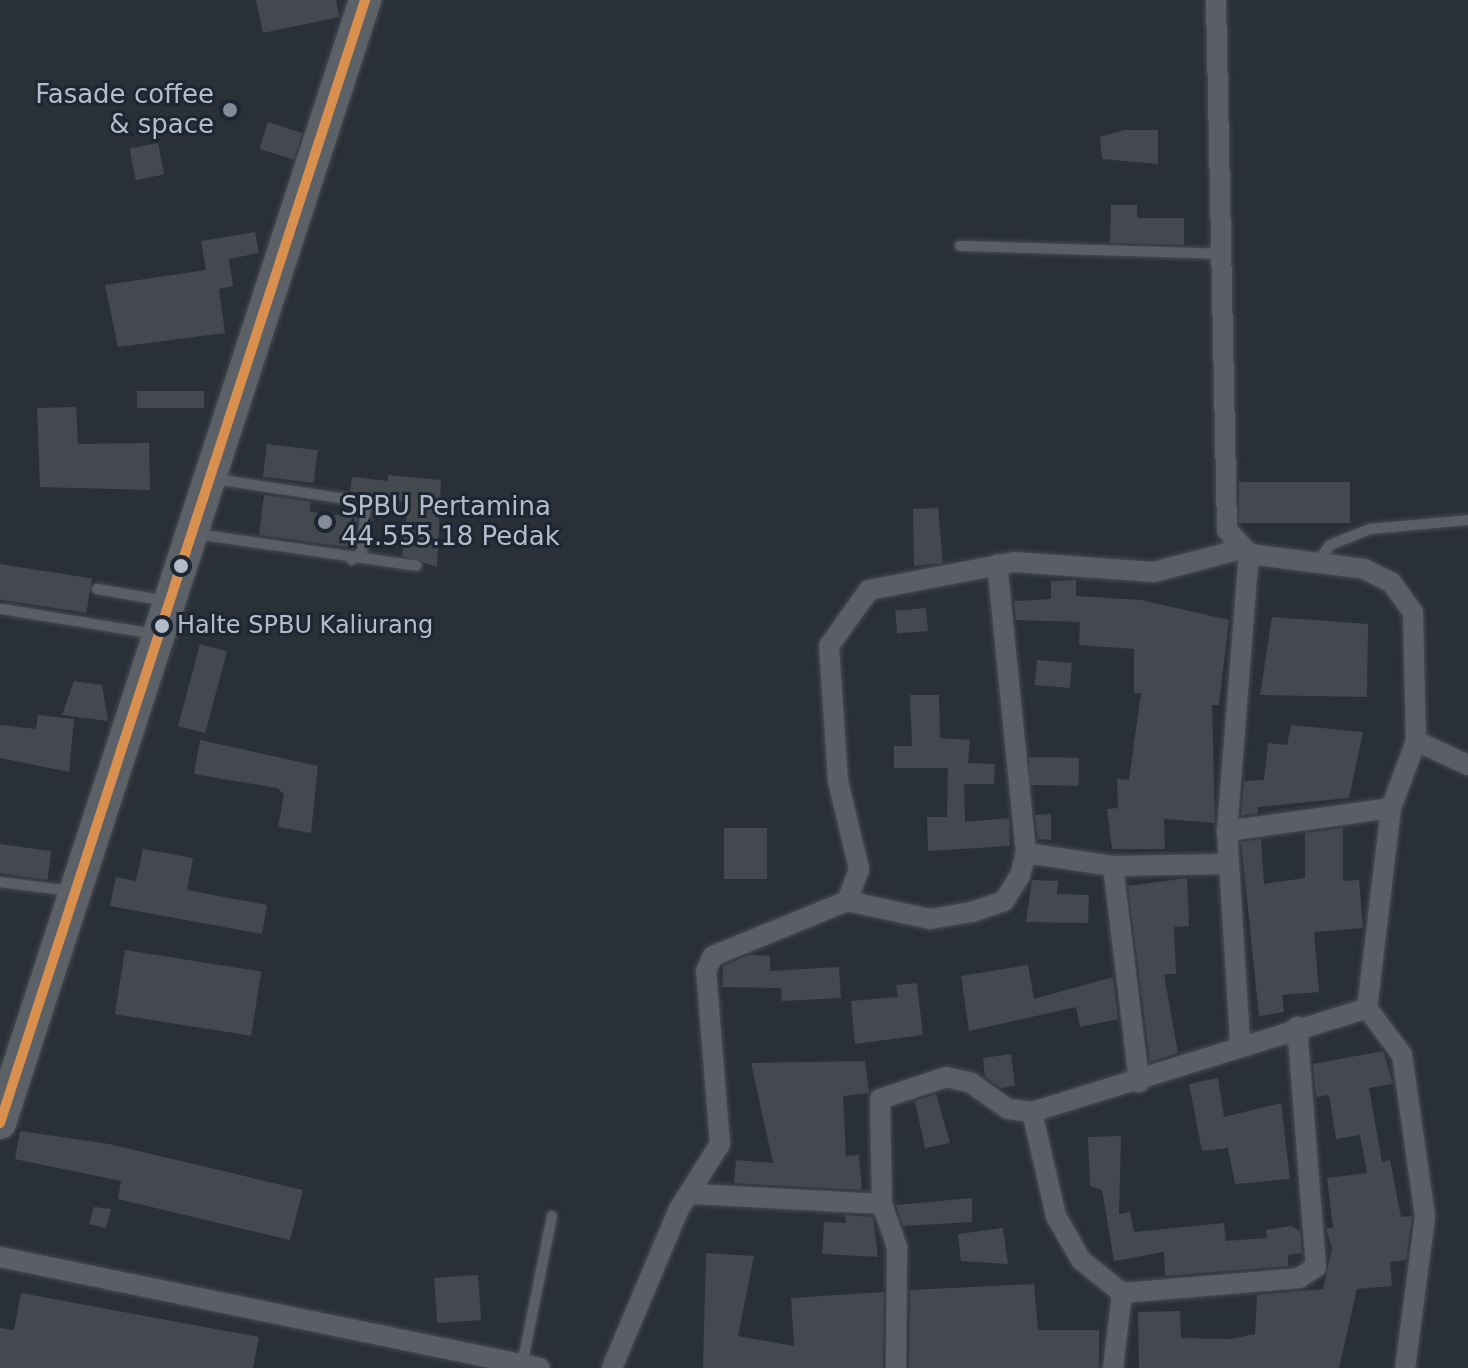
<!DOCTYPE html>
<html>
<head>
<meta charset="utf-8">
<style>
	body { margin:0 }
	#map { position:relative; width:1468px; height:1368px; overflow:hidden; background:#2a3038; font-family:"DejaVu Sans",sans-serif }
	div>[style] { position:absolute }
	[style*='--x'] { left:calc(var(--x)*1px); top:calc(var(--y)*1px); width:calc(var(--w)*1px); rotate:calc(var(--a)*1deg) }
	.building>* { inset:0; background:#444950; transform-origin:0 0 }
	.roads { filter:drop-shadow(0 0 2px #484c53) drop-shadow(0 0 2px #484c53) }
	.lane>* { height:10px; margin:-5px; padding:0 5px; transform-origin:5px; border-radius:5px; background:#5a5e66 }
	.street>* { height:20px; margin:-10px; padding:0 10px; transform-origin:10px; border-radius:10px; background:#5a5e66 }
	.primary>* { height:32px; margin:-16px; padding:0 16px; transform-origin:16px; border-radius:16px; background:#5c6168 }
	.bus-1>* { height:10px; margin:-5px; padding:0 5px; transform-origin:5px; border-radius:5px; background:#d98f4d }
	.dots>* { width:22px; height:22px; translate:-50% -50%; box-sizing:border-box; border:4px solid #1d2633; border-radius:50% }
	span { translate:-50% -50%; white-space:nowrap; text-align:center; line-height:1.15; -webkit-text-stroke:6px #1d2633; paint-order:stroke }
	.bus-label { font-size:24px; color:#b4bcc9 }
	.left { translate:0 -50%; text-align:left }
	.poi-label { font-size:26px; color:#b4bcc9 }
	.right { translate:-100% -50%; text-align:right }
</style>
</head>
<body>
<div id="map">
	<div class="building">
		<div style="clip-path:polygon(256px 0,336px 0,339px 17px,263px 33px)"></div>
		<div style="left:268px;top:122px;width:36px;height:28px;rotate:18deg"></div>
		<div style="clip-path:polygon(1124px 130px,1158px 130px,1158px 164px,1102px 159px,1100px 137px)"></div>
		<div style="left:158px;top:143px;width:32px;height:29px;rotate:79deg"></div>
		<div style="clip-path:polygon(1111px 205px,1137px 205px,1137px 218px,1184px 218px,1184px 245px,1110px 243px)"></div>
		<div style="clip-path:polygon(255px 232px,259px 253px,229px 259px,233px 286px,219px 289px,225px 333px,118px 347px,105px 285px,206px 270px,201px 241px)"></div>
		<div style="left:137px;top:391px;width:67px;height:17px"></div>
		<div style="clip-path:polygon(76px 407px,78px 444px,149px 443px,150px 490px,40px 487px,37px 408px)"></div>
		<div style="left:267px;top:444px;width:51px;height:33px;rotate:7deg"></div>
		<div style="clip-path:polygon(388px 475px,441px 480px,437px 567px,402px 556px,408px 503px,350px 491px,352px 477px,388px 481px)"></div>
		<div style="left:1350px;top:482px;width:41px;height:111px;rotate:90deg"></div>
		<div style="clip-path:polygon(264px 495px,311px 502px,310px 512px,357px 517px,354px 548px,259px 535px)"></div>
		<div style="clip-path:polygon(938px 508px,943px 563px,914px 566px,913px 509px)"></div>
		<div style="left:0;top:564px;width:93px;height:35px;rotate:9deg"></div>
		<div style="clip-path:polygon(1076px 580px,1076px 596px,1141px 600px,1229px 620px,1219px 705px,1212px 705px,1215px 823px,1164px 819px,1165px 849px,1112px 849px,1107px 809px,1118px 808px,1117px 779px,1129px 780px,1141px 693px,1134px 693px,1134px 649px,1079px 645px,1080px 622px,1016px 620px,1014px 601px,1051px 599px,1051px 581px)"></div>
		<div style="left:926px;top:608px;width:23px;height:31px;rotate:85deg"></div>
		<div style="clip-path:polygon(1272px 617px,1368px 624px,1367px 697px,1260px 695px)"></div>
		<div style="left:200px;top:644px;width:28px;height:85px;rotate:15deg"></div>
		<div style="left:1037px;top:660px;width:35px;height:25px;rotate:5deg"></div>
		<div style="clip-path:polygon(74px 681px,102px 685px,108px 721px,62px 715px)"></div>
		<div style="clip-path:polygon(910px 695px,939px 695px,940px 738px,970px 740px,968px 763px,995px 764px,994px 784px,964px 784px,965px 822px,1009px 818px,1010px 846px,928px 851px,927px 817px,947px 817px,948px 768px,894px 768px,894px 746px,912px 746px)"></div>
		<div style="clip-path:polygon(38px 715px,74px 719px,69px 772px,0 758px,0 725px,36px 729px)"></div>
		<div style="clip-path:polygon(1291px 725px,1363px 732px,1349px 798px,1258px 807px,1258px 813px,1241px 816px,1244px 781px,1264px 780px,1268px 743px,1287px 745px)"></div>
		<div style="clip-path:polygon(200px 740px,318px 766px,311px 833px,278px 827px,284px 794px,277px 788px,194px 774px)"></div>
		<div style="left:1029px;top:757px;width:50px;height:28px;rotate:1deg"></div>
		<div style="clip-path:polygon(1051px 814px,1051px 840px,1038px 839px,1035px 815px)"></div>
		<div style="left:724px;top:828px;width:43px;height:51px"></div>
		<div style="clip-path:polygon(1343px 828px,1343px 881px,1359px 880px,1363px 928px,1314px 932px,1319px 992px,1282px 995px,1284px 1012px,1259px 1016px,1241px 842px,1261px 839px,1264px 884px,1305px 878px,1305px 833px)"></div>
		<div style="left:0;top:844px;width:52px;height:29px;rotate:8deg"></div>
		<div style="clip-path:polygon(143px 849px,193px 858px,187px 890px,267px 905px,262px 934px,110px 906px,116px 877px,136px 881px)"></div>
		<div style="clip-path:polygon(1187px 878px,1189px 926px,1174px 927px,1176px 974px,1164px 974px,1178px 1053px,1150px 1062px,1128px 886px)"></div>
		<div style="clip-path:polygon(1032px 880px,1058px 881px,1057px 894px,1089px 895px,1088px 923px,1026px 922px)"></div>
		<div style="left:125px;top:950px;width:138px;height:65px;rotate:9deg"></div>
		<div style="clip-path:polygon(749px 955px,770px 956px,770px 971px,839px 967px,841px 998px,782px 1001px,781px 988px,722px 987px,723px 966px)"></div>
		<div style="clip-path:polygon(1028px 965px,1034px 999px,1113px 977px,1118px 1019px,1080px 1027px,1076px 1007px,969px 1031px,961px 976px)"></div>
		<div style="clip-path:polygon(917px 983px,923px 1035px,855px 1044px,851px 1001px,898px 997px,896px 985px)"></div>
		<div style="clip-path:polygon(1383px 1051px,1393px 1084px,1369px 1088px,1382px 1162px,1390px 1160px,1401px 1217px,1412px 1216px,1406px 1260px,1390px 1262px,1392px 1286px,1357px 1289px,1339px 1368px,1139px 1368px,1138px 1312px,1180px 1311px,1181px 1338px,1231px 1339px,1255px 1334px,1257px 1295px,1323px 1289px,1332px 1249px,1326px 1228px,1333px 1228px,1327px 1178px,1367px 1173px,1360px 1135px,1336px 1139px,1329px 1095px,1316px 1097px,1313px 1064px)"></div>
		<div style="clip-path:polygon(1011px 1054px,1015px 1086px,1001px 1088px,985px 1077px,983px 1058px)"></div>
		<div style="clip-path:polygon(865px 1061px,869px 1093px,843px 1096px,846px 1156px,859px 1155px,862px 1190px,734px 1183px,736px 1160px,773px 1163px,751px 1063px)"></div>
		<div style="clip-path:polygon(1218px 1078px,1224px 1117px,1281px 1103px,1290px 1179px,1235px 1184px,1228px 1148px,1202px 1151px,1189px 1084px)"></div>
		<div style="clip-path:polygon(936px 1094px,950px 1143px,925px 1148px,915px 1101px)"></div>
		<div style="clip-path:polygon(20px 1131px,109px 1144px,303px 1190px,290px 1240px,118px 1199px,121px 1181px,15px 1159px)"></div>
		<div style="clip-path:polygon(1121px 1136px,1119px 1214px,1130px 1212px,1134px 1232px,1224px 1223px,1226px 1241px,1267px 1238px,1266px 1230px,1291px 1226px,1300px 1231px,1302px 1253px,1288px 1255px,1288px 1266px,1165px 1276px,1164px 1252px,1114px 1261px,1102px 1190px,1090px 1186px,1088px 1137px)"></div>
		<div style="clip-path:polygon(972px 1198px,972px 1222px,903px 1226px,896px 1205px)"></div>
		<div style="clip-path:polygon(94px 1207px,111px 1209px,106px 1228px,89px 1224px)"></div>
		<div style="clip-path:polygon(845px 1215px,873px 1217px,878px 1257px,822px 1254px,824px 1222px,846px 1223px)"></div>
		<div style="clip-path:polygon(1003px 1228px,1008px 1264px,961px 1261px,958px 1234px)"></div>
		<div style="clip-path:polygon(706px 1253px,754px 1256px,738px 1336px,794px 1346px,791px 1298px,884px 1292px,883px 1368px,703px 1368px)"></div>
		<div style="left:478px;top:1275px;width:45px;height:44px;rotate:86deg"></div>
		<div style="clip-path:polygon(1034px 1284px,1038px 1330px,1099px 1330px,1099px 1368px,909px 1368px,910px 1290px)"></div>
		<div style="clip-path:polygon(21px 1293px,259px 1337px,253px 1368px,0 1368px,0 1328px,14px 1330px)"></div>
	</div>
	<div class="roads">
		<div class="lane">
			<div style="--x:960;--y:246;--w:263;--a:1.7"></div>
			<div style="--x:215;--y:479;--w:153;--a:8.7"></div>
			<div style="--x:366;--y:502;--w:50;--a:94.6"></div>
			<div style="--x:362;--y:552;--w:13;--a:141"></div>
			<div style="--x:196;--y:534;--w:223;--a:8.2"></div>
			<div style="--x:1318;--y:561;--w:20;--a:-53"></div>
			<div style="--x:1330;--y:545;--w:43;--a:-21.8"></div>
			<div style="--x:1370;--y:529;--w:98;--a:-5.2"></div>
			<div style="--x:97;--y:589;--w:71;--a:9.7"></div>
			<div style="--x:2;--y:609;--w:154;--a:9.3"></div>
			<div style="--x:0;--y:882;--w:72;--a:7.2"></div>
			<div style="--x:522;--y:1365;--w:152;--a:-78.6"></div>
		</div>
		<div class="street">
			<div style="--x:1216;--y:0;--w:530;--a:88.81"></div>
			<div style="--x:1227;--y:530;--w:33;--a:47"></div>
			<div style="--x:1249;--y:554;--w:116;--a:7.4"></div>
			<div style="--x:1364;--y:569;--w:30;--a:26"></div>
			<div style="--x:1391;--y:582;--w:37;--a:54"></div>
			<div style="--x:1413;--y:612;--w:129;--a:88.7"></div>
			<div style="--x:1416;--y:741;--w:72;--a:110.5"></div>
			<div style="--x:1391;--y:808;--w:166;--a:172"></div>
			<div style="--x:1416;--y:741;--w:57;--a:24.8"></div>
			<div style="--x:1391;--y:808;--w:201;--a:96.8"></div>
			<div style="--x:1367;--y:1008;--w:59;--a:53.3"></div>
			<div style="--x:1402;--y:1055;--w:164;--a:81.9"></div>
			<div style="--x:1425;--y:1217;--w:152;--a:97.5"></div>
			<div style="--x:1026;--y:853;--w:88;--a:8.5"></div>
			<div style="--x:1113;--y:866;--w:115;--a:-1"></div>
			<div style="--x:1113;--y:866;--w:218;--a:83.1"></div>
			<div style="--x:847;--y:901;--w:34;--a:-69"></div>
			<div style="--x:859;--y:869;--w:90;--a:-103.4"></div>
			<div style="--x:838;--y:781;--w:135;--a:-93.8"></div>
			<div style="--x:829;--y:646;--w:69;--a:-54.5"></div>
			<div style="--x:869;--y:590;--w:148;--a:-10.9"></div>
			<div style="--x:1014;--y:562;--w:140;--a:4.1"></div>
			<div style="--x:1154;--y:572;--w:87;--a:-14.7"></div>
			<div style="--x:1240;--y:1042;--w:211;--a:-93.5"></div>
			<div style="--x:1227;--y:831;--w:278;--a:-85.5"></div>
			<div style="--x:1032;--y:1112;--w:107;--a:77"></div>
			<div style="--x:1056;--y:1216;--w:51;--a:60.4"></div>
			<div style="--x:1081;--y:1260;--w:53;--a:38.8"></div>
			<div style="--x:1122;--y:1293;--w:76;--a:96.8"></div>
			<div style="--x:693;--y:1194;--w:189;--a:3"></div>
			<div style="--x:0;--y:1257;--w:551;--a:11.62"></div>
			<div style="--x:1122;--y:1293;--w:178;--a:-4.8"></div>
			<div style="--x:1299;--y:1278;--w:20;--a:-33"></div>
			<div style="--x:1316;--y:1267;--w:241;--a:-94.5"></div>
			<div style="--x:612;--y:1368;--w:173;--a:-67.2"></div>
			<div style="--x:679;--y:1209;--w:77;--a:-57.8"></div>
			<div style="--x:720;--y:1144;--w:174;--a:-94.6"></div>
			<div style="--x:706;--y:971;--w:17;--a:-65"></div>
			<div style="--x:713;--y:956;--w:145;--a:-22.3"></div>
			<div style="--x:847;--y:901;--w:85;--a:12.2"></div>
			<div style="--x:930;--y:919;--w:43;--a:-9.5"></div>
			<div style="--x:972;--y:912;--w:34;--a:-19"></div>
			<div style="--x:1004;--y:901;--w:31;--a:-58"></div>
			<div style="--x:1020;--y:875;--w:23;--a:-75"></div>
			<div style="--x:1026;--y:853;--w:290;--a:-95.7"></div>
			<div style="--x:896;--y:1368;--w:121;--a:-89.5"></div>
			<div style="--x:897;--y:1247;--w:46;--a:-109.2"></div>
			<div style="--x:882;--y:1204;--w:105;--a:-91.1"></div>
			<div style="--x:880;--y:1099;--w:70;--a:-18.4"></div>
			<div style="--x:946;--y:1077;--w:26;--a:13"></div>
			<div style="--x:971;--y:1083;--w:45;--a:35.1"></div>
			<div style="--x:1008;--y:1109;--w:24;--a:7"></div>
			<div style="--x:1032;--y:1112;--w:351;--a:-17.2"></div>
		</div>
		<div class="primary">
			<div style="--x:0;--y:1123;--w:1181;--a:-71.99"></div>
		</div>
	</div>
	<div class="bus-1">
		<div style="--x:0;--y:1123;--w:1181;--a:-71.99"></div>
	</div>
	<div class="dots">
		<div style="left:230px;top:110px;background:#848b96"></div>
		<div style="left:325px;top:522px;background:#848b96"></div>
		<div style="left:181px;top:566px;background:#b4bcc9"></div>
		<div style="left:162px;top:626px;background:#b4bcc9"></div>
	</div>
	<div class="bus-label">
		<span class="left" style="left:177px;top:626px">Halte SPBU Kaliurang</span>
	</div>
	<div class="poi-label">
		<span class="right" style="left:214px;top:110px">Fasade coffee<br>&amp; space</span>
		<span class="left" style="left:341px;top:522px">SPBU Pertamina<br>44.555.18 Pedak</span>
	</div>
</div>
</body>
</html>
